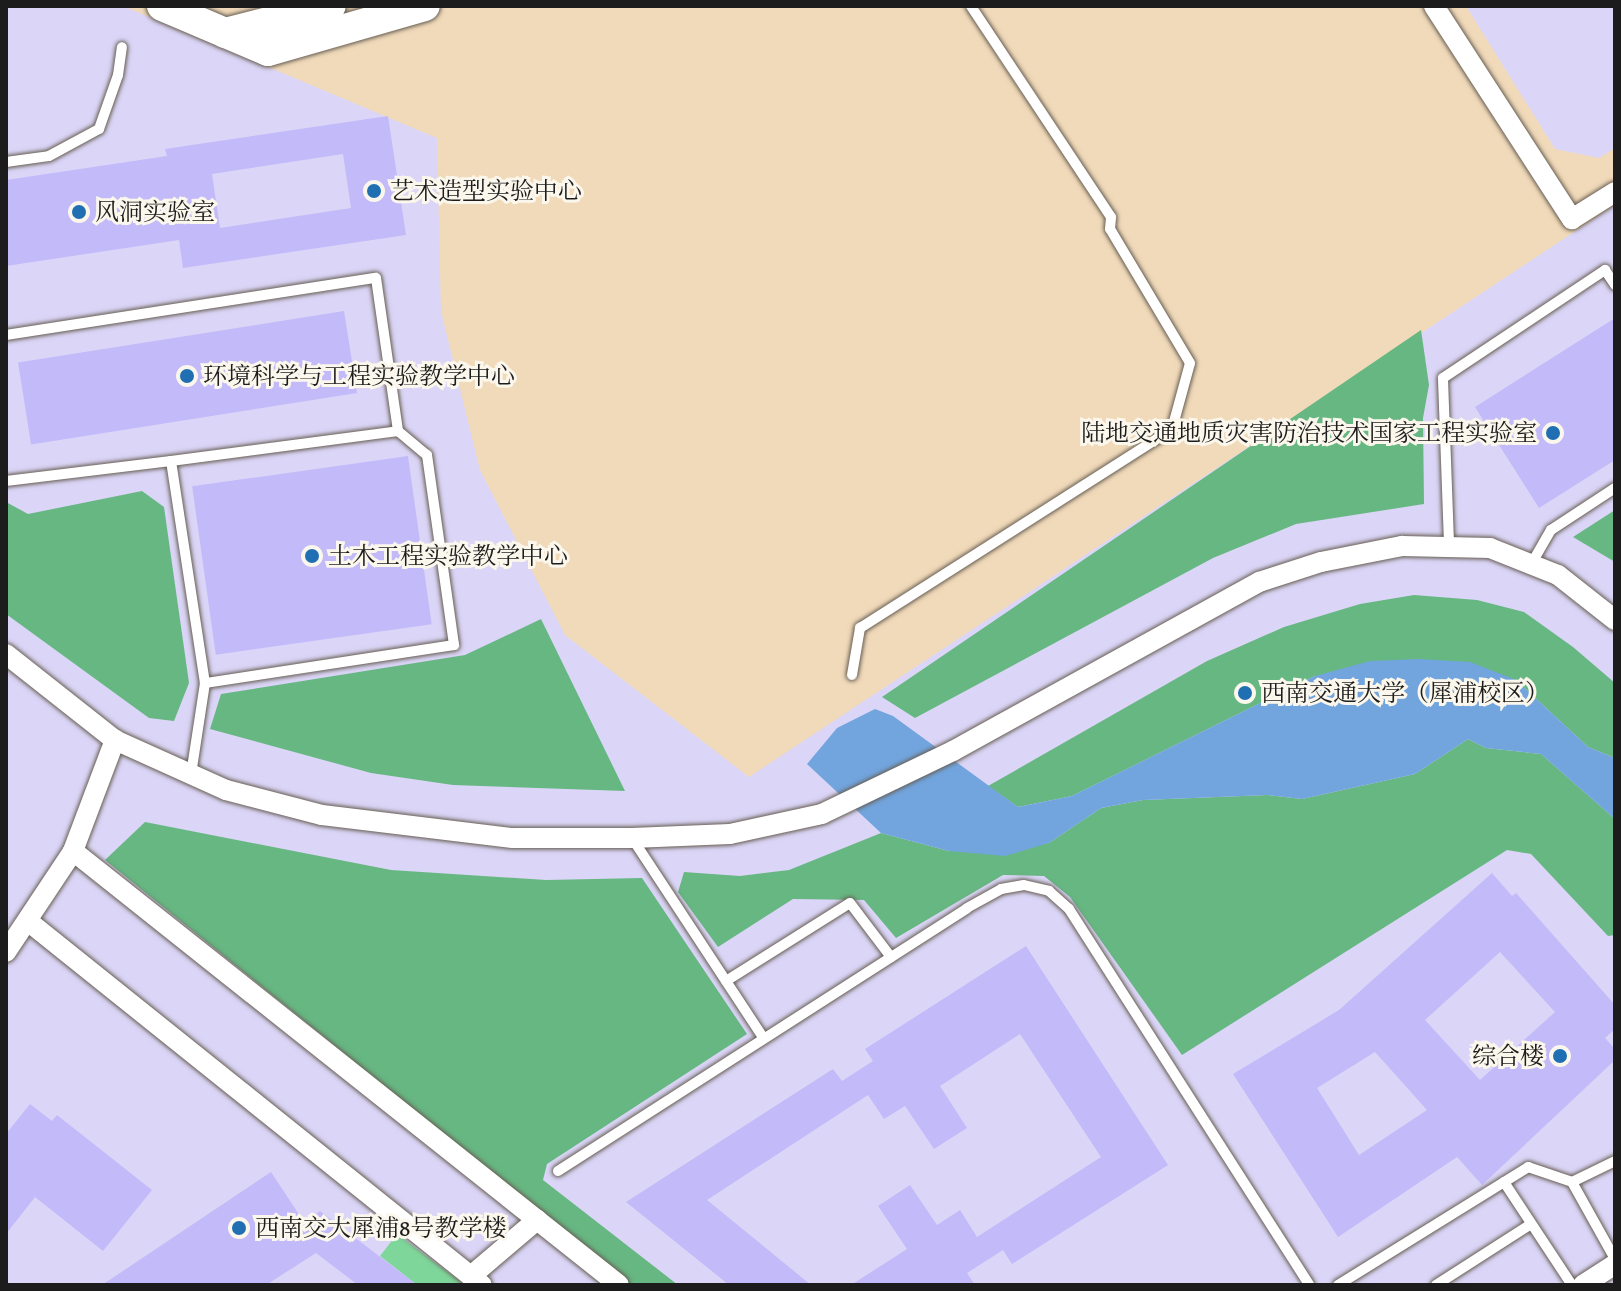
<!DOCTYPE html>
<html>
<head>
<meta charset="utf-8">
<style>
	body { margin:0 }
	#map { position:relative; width:1621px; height:1291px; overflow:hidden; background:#f1daba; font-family:"Gentium Book Plus","Noto Serif SC",serif }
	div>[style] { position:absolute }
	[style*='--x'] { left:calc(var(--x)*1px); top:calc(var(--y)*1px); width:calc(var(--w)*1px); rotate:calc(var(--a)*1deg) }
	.built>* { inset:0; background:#dbd6f7 }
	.green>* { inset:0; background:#7fd69b }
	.forest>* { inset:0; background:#67b783 }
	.water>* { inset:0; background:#72a5de }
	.building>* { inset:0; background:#c3baf9; transform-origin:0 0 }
	.roads { filter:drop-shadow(0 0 2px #675e53) drop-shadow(0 0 2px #675e53) }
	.lane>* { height:10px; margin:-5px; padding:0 5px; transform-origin:5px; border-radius:5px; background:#fff }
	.street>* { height:20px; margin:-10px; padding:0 10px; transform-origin:10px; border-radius:10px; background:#fff }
	.secondary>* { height:30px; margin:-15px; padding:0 15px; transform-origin:15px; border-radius:15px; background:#fff }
	.dots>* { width:22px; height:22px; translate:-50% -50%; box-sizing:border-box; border:4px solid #fbf7ec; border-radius:50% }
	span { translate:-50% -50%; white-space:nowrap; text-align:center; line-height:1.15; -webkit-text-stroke:6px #fbf7ec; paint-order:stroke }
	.poi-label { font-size:24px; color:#1c1c1c }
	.left { translate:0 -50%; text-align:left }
	.right { translate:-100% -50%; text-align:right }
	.frame { position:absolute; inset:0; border:8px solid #1c1c1c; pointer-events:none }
</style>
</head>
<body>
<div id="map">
	<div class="built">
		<div style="clip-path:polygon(6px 6px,123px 6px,437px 138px,441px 311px,480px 470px,565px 635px,749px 777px,1615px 205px,1615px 1285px,6px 1285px)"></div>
		<div style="clip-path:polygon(1466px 6px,1615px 6px,1615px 148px,1599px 158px,1555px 149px)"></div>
	</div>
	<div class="green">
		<div style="clip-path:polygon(397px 1234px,465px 1285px,417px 1285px,380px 1256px)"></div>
	</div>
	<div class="forest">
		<div style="clip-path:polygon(1421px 330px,1429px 385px,1423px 418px,1424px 504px,1296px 524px,1213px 558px,915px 718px,882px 697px)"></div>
		<div style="clip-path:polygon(142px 491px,164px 507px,189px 683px,174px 721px,149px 718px,6px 614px,6px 502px,28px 514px)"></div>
		<div style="clip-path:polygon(1615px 510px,1615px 562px,1573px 537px)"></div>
		<div style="clip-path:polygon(1414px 595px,1477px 600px,1524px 612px,1573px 647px,1615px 683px,1615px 758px,1588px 747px,1516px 680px,1315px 676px,1072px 796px,1018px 807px,988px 786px,1207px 661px,1284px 627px,1360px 604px)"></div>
		<div style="clip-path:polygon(541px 619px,625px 791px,453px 785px,371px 773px,210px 729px,221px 694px,465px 655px)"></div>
		<div style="clip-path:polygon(1468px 739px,1486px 748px,1541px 754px,1615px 819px,1615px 935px,1608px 936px,1531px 854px,1507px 850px,1182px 1055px,1070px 897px,1044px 876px,1003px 875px,896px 938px,864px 900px,793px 899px,718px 947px,678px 892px,684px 872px,740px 876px,789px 870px,881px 833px,949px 851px,1049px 843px,1101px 808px,1143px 800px,1267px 795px,1302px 799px,1415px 774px)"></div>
		<div style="clip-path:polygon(145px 822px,391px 870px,546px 880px,642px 878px,747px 1034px,547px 1164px,543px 1180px,678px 1285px,631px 1285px,105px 860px)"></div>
	</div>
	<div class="water">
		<div style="clip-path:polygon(1419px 659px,1470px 662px,1516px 680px,1588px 747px,1615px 758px,1615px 819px,1541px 754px,1486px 748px,1468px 739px,1415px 774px,1302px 799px,1267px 795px,1143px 800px,1101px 808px,1049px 843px,1005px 856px,949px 851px,881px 833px,807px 764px,837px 728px,875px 709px,893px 716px,1018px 807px,1072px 796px,1315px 676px,1370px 661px)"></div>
	</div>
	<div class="building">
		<div style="clip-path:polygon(evenodd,388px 116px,406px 235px,183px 268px,179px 240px,6px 266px,6px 180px,167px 156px,165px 149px,388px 116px,343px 154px,351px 208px,220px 228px,212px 174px,343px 154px)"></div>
		<div style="left:344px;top:311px;width:83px;height:330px;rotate:81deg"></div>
		<div style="clip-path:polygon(1615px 318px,1615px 460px,1539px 508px,1475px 407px)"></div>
		<div style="left:408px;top:456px;width:170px;height:218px;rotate:82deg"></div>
		<div style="clip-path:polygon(evenodd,1492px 873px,1512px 896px,1516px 893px,1615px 1005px,1615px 1029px,1605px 1038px,1615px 1049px,1615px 1060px,1482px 1185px,1457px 1157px,1338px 1237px,1233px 1074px,1339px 1010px,1492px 873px,1500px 952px,1555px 1012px,1480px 1080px,1425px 1020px,1500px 952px,1492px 873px,1375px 1052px,1427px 1110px,1359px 1155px,1317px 1088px,1375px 1052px)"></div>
		<div style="clip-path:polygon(1026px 946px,1168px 1165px,1012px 1264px,1003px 1250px,967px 1273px,975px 1285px,851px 1285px,907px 1249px,878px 1206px,910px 1185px,937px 1225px,960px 1210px,977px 1237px,1101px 1157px,1020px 1034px,940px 1086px,967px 1128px,934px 1149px,905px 1106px,884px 1119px,868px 1095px,707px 1200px,811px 1285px,729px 1285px,626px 1202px,833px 1069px,842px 1081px,873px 1061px,865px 1049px)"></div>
		<div style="clip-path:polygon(30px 1104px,52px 1121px,57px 1115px,152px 1190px,103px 1251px,35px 1197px,6px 1234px,6px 1134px)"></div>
		<div style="clip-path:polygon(271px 1172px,304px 1222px,320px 1211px,417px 1285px,358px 1285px,316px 1253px,266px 1285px,102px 1285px)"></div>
	</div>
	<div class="roads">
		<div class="lane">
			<div style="--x:6;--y:162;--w:43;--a:-7.9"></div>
			<div style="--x:49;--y:156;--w:57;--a:-28.4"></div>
			<div style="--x:99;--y:129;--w:57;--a:-70.6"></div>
			<div style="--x:118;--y:75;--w:28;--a:-82"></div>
			<div style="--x:6;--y:335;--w:374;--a:-8.8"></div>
			<div style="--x:376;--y:278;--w:155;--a:81.8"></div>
			<div style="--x:398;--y:431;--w:38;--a:40"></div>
			<div style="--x:427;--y:455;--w:192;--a:81.9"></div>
			<div style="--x:454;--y:645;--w:252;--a:171.3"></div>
			<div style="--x:171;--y:461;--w:229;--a:-7.5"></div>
			<div style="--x:6;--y:481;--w:166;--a:-6.9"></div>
			<div style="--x:171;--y:461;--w:225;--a:81.3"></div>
			<div style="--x:205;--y:683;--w:92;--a:98.7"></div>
			<div style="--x:1449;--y:543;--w:165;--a:-92.1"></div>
			<div style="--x:1443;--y:378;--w:195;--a:-33.7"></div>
			<div style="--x:1605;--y:270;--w:18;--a:56"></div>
			<div style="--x:1533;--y:561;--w:36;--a:-60"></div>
			<div style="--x:1551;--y:530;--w:77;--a:-33.3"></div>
			<div style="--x:852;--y:675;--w:48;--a:-80.3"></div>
			<div style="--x:860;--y:628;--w:370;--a:-32.5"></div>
			<div style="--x:1172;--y:429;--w:68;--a:-74.7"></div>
			<div style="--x:1190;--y:363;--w:156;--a:-120.8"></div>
			<div style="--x:1110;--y:229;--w:12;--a:-85"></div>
			<div style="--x:1111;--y:217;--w:253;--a:-123.6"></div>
			<div style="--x:632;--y:838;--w:240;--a:56.7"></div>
			<div style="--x:726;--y:981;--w:146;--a:-32.2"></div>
			<div style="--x:850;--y:903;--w:68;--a:52.8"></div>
			<div style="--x:558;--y:1171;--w:486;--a:-32.7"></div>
			<div style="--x:967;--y:908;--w:39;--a:-29"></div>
			<div style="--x:1001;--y:889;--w:23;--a:-10"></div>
			<div style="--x:1024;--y:885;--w:26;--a:13"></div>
			<div style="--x:1049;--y:891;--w:27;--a:42"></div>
			<div style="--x:1069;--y:909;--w:446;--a:57.4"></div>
			<div style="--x:1504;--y:1182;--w:123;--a:56.6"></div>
			<div style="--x:1572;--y:1182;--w:88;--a:60.8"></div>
			<div style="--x:1338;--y:1285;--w:224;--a:-31.8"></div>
			<div style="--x:1528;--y:1167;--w:46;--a:18.8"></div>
			<div style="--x:1572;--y:1182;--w:48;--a:-26"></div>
			<div style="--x:1436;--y:1285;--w:113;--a:-32.7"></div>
		</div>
		<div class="street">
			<div style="--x:1434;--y:6;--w:254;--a:57.1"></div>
			<div style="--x:1572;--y:219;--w:51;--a:-32.1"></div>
			<div style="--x:6;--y:654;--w:139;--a:38.3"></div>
			<div style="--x:115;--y:740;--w:122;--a:24.2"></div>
			<div style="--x:226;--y:790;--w:99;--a:14.6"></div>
			<div style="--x:322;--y:815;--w:192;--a:6.9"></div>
			<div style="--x:513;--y:838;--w:119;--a:0"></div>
			<div style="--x:632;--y:838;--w:98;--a:-2.3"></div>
			<div style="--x:730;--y:834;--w:94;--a:-12.3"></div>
			<div style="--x:822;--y:814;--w:145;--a:-25.7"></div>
			<div style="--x:953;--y:751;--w:350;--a:-28.9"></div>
			<div style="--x:1259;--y:582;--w:65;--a:-17.9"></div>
			<div style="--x:1321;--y:562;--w:83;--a:-11.2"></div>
			<div style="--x:1402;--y:546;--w:88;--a:1.3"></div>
			<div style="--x:1490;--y:548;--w:73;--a:21.7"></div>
			<div style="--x:1558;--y:575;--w:73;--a:38.3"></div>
			<div style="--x:73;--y:851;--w:697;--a:38.48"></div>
			<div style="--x:29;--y:922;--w:580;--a:38.71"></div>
			<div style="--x:6;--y:952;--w:121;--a:-56.4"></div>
			<div style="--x:73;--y:851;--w:119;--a:-69.3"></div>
			<div style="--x:471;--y:1276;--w:87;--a:-40.3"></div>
			<div style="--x:1583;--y:1285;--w:38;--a:-33"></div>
		</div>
		<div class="secondary">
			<div style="--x:162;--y:6;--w:115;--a:23"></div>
			<div style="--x:268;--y:51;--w:163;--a:-16"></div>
			<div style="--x:225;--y:33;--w:109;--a:-14.3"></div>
		</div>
	</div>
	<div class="dots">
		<div style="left:374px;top:191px;background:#1f6fb2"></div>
		<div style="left:79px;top:212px;background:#1f6fb2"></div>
		<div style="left:187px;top:376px;background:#1f6fb2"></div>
		<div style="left:1553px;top:433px;background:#1f6fb2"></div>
		<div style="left:312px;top:556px;background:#1f6fb2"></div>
		<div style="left:1245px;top:693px;background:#1f6fb2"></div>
		<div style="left:1560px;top:1056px;background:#1f6fb2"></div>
		<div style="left:239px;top:1228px;background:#1f6fb2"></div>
	</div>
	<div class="poi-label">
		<span class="left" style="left:390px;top:191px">艺术造型实验中心</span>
		<span class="left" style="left:95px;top:212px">风洞实验室</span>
		<span class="left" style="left:203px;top:376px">环境科学与工程实验教学中心</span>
		<span class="right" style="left:1537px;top:433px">陆地交通地质灾害防治技术国家工程实验室</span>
		<span class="left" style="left:328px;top:556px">土木工程实验教学中心</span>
		<span class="left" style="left:1261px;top:693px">西南交通大学（犀浦校区）</span>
		<span class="right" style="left:1544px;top:1056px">综合楼</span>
		<span class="left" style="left:255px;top:1228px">西南交大犀浦8号教学楼</span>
	</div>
	<div class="frame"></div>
</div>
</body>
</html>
